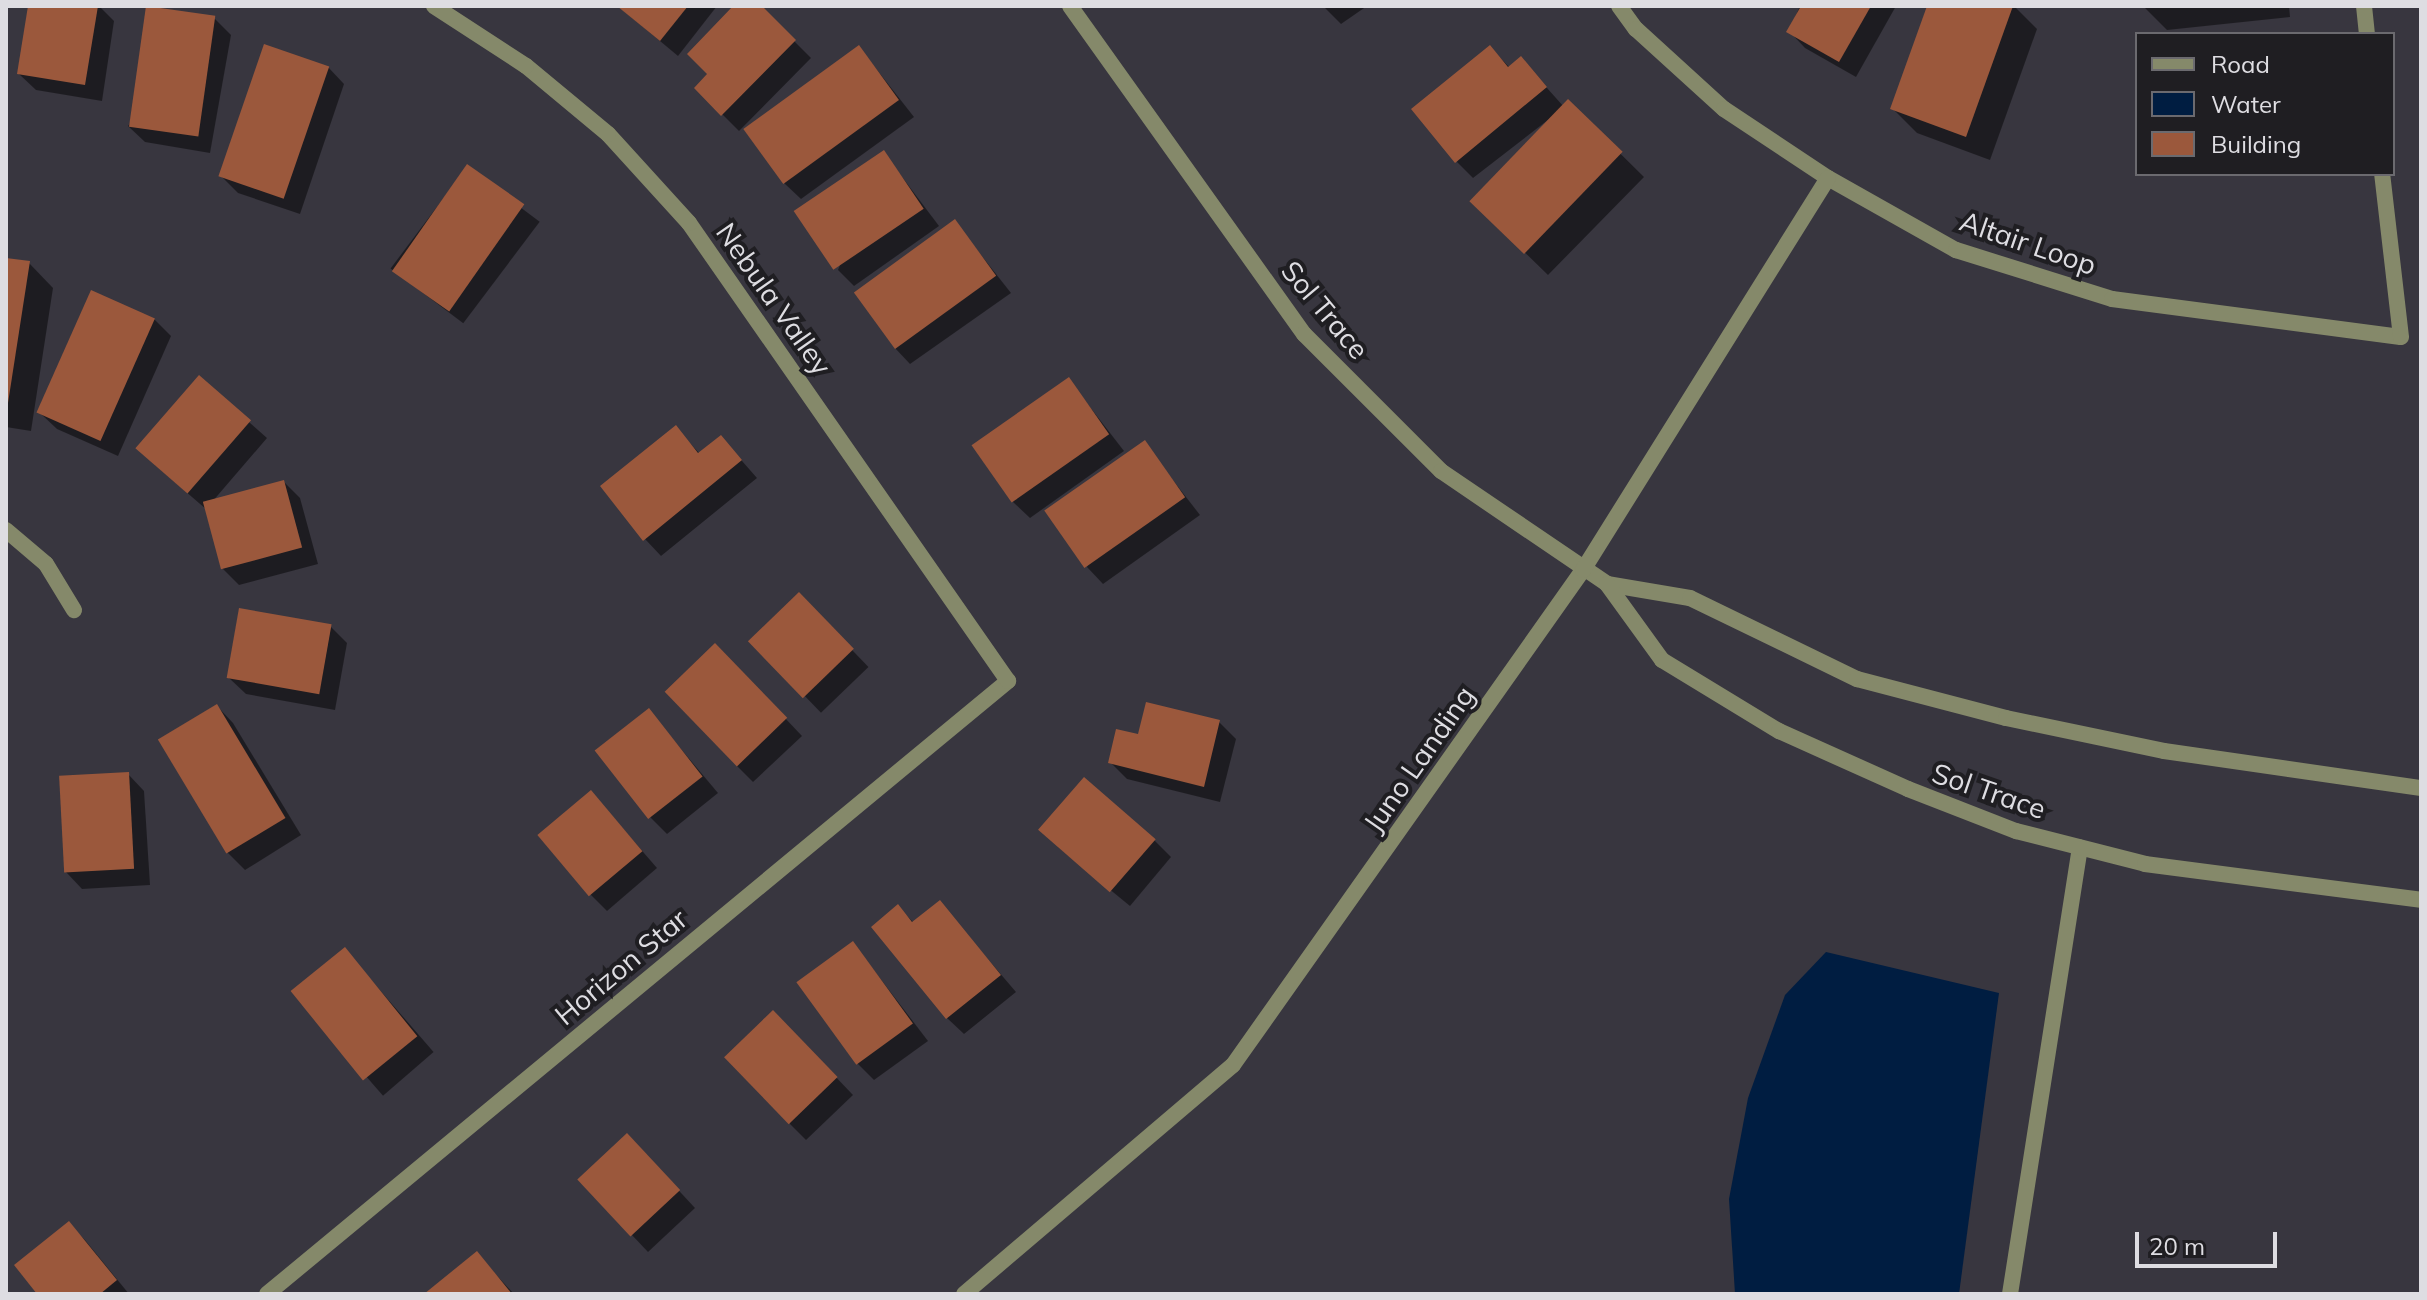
<!DOCTYPE html>
<html>
<head>
<meta charset="utf-8">
<style>
	body { margin:0 }
	#map { position:relative; width:2427px; height:1300px; overflow:hidden; background:#38363f; font-family:Mulish,sans-serif }
	div>[style] { position:absolute }
	[style*='--x'] { left:calc(var(--x)*1px); top:calc(var(--y)*1px); width:calc(var(--w)*1px); rotate:calc(var(--a)*1deg) }
	.water>* { inset:0; background:#001d41 }
	.shadow>* { inset:0; background:#0007; transform-origin:0 0 }
	.building>* { inset:0; background:#9b583c; transform-origin:0 0 }
	.lane>* { height:16px; margin:-8px; padding:0 8px; transform-origin:8px; border-radius:8px; background:#85896a }
	.street>* { height:16px; margin:-8px; padding:0 8px; transform-origin:8px; border-radius:8px; background:#85896a }
	span { translate:-50% -50%; white-space:nowrap; text-align:center; line-height:1.15; -webkit-text-stroke:8px #1f1e22; paint-order:stroke }
	.street-label { font-size:28px; color:#dedde2 }
	.frame { position:absolute; inset:0; border:8px solid #dedde2; pointer-events:none }
	.legend { position:absolute; left:2135px; top:32px; width:260px; height:144px; box-sizing:border-box; background:#1f1e22; border:2px solid #6b6a6f; margin:0; padding:10px 14px; list-style:none; font-size:24px; color:#dedde2 }
	.legend li { display:flex; align-items:center; gap:16px; height:40px }
	.legend b { width:40px; border:2px solid #6b6a6f }
	.scale { position:absolute; left:2135px; top:1232px; width:142px; height:36px; box-sizing:border-box; border:4px solid #dedde2; border-top:0; padding-left:10px; font-size:24px; line-height:28px; white-space:nowrap; color:#dedde2; -webkit-text-stroke:6px #1f1e22; paint-order:stroke }
</style>
</head>
<body>
<div id="map">
	<div class="water">
		<div style="clip-path:polygon(1826px 952px,1999px 993px,1959px 1294px,1735px 1294px,1729px 1199px,1748px 1098px,1785px 995px)"></div>
	</div>
	<div class="shadow">
		<div style="clip-path:polygon(30px 6px,99px 6px,114px 21px,102px 101px,36px 90px,19px 74px)"></div>
		<div style="clip-path:polygon(618px 6px,717px 6px,678px 56px)"></div>
		<div style="clip-path:polygon(736px 6px,759px 6px,811px 58px,739px 131px,696px 88px,710px 74px)"></div>
		<div style="clip-path:polygon(1323px 6px,1367px 6px,1341px 24px)"></div>
		<div style="clip-path:polygon(1800px 6px,1896px 6px,1856px 77px,1805px 48px,1789px 31px)"></div>
		<div style="clip-path:polygon(1930px 6px,2014px 6px,2037px 29px,1990px 160px,1917px 133px,1893px 109px)"></div>
		<div style="clip-path:polygon(2143px 6px,2289px 6px,2290px 17px,2167px 30px)"></div>
		<div style="clip-path:polygon(214px 18px,231px 35px,210px 153px,145px 142px,128px 126px)"></div>
		<div style="clip-path:polygon(859px 47px,914px 117px,801px 199px,784px 183px)"></div>
		<div style="clip-path:polygon(1490px 47px,1510px 68px,1521px 59px,1564px 107px,1568px 102px,1644px 177px,1548px 275px,1472px 201px,1562px 109px,1473px 178px,1457px 162px)"></div>
		<div style="clip-path:polygon(328px 67px,344px 84px,300px 214px,238px 193px,222px 177px)"></div>
		<div style="clip-path:polygon(884px 153px,939px 226px,854px 286px,838px 270px)"></div>
		<div style="left:467px;top:167px;width:91px;height:127px;rotate:37deg"></div>
		<div style="clip-path:polygon(955px 222px,1011px 293px,910px 364px,894px 347px)"></div>
		<div style="clip-path:polygon(6px 260px,29px 263px,53px 288px,31px 431px,6px 427px)"></div>
		<div style="clip-path:polygon(154px 319px,171px 336px,118px 456px,57px 429px,40px 413px)"></div>
		<div style="clip-path:polygon(199px 378px,267px 438px,212px 502px,284px 482px,300px 498px,318px 564px,239px 585px,223px 569px,207px 510px,155px 465px)"></div>
		<div style="clip-path:polygon(1069px 380px,1124px 451px,1030px 518px,1013px 502px)"></div>
		<div style="clip-path:polygon(675px 427px,700px 454px,721px 437px,757px 478px,661px 556px,645px 539px)"></div>
		<div style="clip-path:polygon(1144px 443px,1200px 515px,1103px 584px,1087px 567px)"></div>
		<div style="left:799px;top:595px;width:100px;height:66px;rotate:46deg"></div>
		<div style="clip-path:polygon(330px 626px,347px 643px,335px 710px,246px 694px,229px 678px)"></div>
		<div style="clip-path:polygon(732px 662px,802px 736px,753px 782px,737px 766px)"></div>
		<div style="clip-path:polygon(217px 706px,233px 723px,301px 835px,245px 870px,228px 853px)"></div>
		<div style="clip-path:polygon(649px 711px,718px 793px,667px 834px,650px 817px)"></div>
		<div style="clip-path:polygon(1219px 722px,1236px 739px,1220px 802px,1127px 779px,1110px 762px,1139px 737px)"></div>
		<div style="clip-path:polygon(128px 774px,144px 791px,150px 885px,82px 889px,66px 872px)"></div>
		<div style="clip-path:polygon(591px 792px,657px 868px,607px 911px,590px 894px)"></div>
		<div style="clip-path:polygon(1154px 840px,1171px 857px,1130px 906px,1058px 847px)"></div>
		<div style="clip-path:polygon(939px 902px,1016px 992px,964px 1034px,947px 1018px,898px 907px,914px 923px)"></div>
		<div style="clip-path:polygon(853px 943px,928px 1041px,874px 1080px,857px 1063px)"></div>
		<div style="left:345px;top:950px;width:135px;height:67px;rotate:49deg"></div>
		<div style="clip-path:polygon(790px 1029px,853px 1095px,806px 1140px,790px 1124px)"></div>
		<div style="clip-path:polygon(643px 1152px,695px 1208px,648px 1252px,579px 1179px)"></div>
		<div style="clip-path:polygon(69px 1224px,85px 1240px,129px 1294px,40px 1294px)"></div>
		<div style="clip-path:polygon(476px 1253px,514px 1294px,428px 1294px)"></div>
	</div>
	<div class="building">
		<div style="clip-path:polygon(28px 6px,98px 6px,85px 85px,17px 74px)"></div>
		<div style="left:146px;top:6px;width:70px;height:122px;rotate:8deg"></div>
		<div style="clip-path:polygon(617px 6px,688px 6px,660px 41px)"></div>
		<div style="clip-path:polygon(733px 6px,762px 6px,796px 40px,721px 116px,694px 88px,707px 74px,687px 54px)"></div>
		<div style="clip-path:polygon(1801px 6px,1871px 6px,1839px 62px,1786px 32px)"></div>
		<div style="clip-path:polygon(1927px 6px,2013px 6px,1966px 137px,1890px 109px)"></div>
		<div style="left:264px;top:44px;width:69px;height:140px;rotate:19deg"></div>
		<div style="left:859px;top:45px;width:68px;height:143px;rotate:54deg"></div>
		<div style="clip-path:polygon(1490px 45px,1508px 67px,1521px 56px,1547px 87px,1455px 163px,1411px 109px)"></div>
		<div style="left:1568px;top:99px;width:76px;height:142px;rotate:44deg"></div>
		<div style="left:884px;top:150px;width:71px;height:109px;rotate:56deg"></div>
		<div style="left:467px;top:164px;width:70px;height:131px;rotate:35deg"></div>
		<div style="left:955px;top:219px;width:70px;height:125px;rotate:54deg"></div>
		<div style="clip-path:polygon(6px 258px,30px 261px,8px 403px,6px 403px)"></div>
		<div style="left:91px;top:290px;width:70px;height:134px;rotate:24deg"></div>
		<div style="left:199px;top:375px;width:69px;height:97px;rotate:41deg"></div>
		<div style="left:1069px;top:377px;width:70px;height:119px;rotate:55deg"></div>
		<div style="clip-path:polygon(676px 425px,698px 453px,721px 435px,742px 460px,643px 541px,600px 486px)"></div>
		<div style="left:1145px;top:440px;width:70px;height:123px;rotate:55deg"></div>
		<div style="left:284px;top:480px;width:70px;height:84px;rotate:75deg"></div>
		<div style="left:799px;top:592px;width:79px;height:71px;rotate:46deg"></div>
		<div style="left:239px;top:608px;width:94px;height:71px;rotate:10deg"></div>
		<div style="left:715px;top:643px;width:104px;height:70px;rotate:46deg"></div>
		<div style="clip-path:polygon(1146px 702px,1220px 720px,1204px 787px,1108px 763px,1116px 729px,1138px 734px)"></div>
		<div style="left:217px;top:704px;width:133px;height:69px;rotate:59deg"></div>
		<div style="left:649px;top:708px;width:87px;height:69px;rotate:52deg"></div>
		<div style="left:129px;top:772px;width:97px;height:70px;rotate:87deg"></div>
		<div style="left:1084px;top:777px;width:95px;height:70px;rotate:41deg"></div>
		<div style="left:591px;top:790px;width:80px;height:70px;rotate:50deg"></div>
		<div style="clip-path:polygon(940px 900px,1001px 975px,946px 1019px,871px 927px,898px 904px,912px 922px)"></div>
		<div style="left:853px;top:941px;width:102px;height:70px;rotate:54deg"></div>
		<div style="left:345px;top:947px;width:115px;height:70px;rotate:51deg"></div>
		<div style="left:773px;top:1010px;width:93px;height:68px;rotate:46deg"></div>
		<div style="left:627px;top:1133px;width:78px;height:68px;rotate:47deg"></div>
		<div style="clip-path:polygon(69px 1221px,117px 1280px,100px 1294px,37px 1294px,14px 1265px)"></div>
		<div style="clip-path:polygon(477px 1251px,512px 1294px,424px 1294px)"></div>
	</div>
	<div class="lane">
		<div style="--x:2010;--y:1294;--w:452;--a:-81.1"></div>
	</div>
	<div class="street">
		<div style="--x:1070;--y:6;--w:403;--a:54.5"></div>
		<div style="--x:1304;--y:334;--w:194;--a:45"></div>
		<div style="--x:1441;--y:471;--w:201;--a:34.2"></div>
		<div style="--x:1607;--y:584;--w:84;--a:9.6"></div>
		<div style="--x:1690;--y:598;--w:186;--a:25.9"></div>
		<div style="--x:1857;--y:679;--w:154;--a:14.7"></div>
		<div style="--x:2006;--y:718;--w:161;--a:11.8"></div>
		<div style="--x:2164;--y:751;--w:260;--a:8.2"></div>
		<div style="--x:1619;--y:6;--w:29;--a:54"></div>
		<div style="--x:1636;--y:29;--w:119;--a:42.3"></div>
		<div style="--x:1724;--y:109;--w:125;--a:33.6"></div>
		<div style="--x:1828;--y:178;--w:147;--a:29.4"></div>
		<div style="--x:1956;--y:250;--w:164;--a:17.4"></div>
		<div style="--x:2112;--y:299;--w:291;--a:7.5"></div>
		<div style="--x:2401;--y:337;--w:164;--a:-96.6"></div>
		<div style="--x:2364;--y:6;--w:28;--a:84"></div>
		<div style="--x:6;--y:530;--w:52;--a:40.4"></div>
		<div style="--x:46;--y:564;--w:54;--a:58.7"></div>
		<div style="--x:1607;--y:584;--w:94;--a:54.1"></div>
		<div style="--x:1662;--y:660;--w:137;--a:31.3"></div>
		<div style="--x:1779;--y:731;--w:141;--a:24.2"></div>
		<div style="--x:1908;--y:789;--w:116;--a:21.3"></div>
		<div style="--x:2016;--y:831;--w:133;--a:14.3"></div>
		<div style="--x:2145;--y:864;--w:278;--a:7.4"></div>
		<div style="--x:267;--y:1294;--w:962;--a:-39.6"></div>
		<div style="--x:1008;--y:681;--w:558;--a:-124.86"></div>
		<div style="--x:689;--y:223;--w:120;--a:-132.3"></div>
		<div style="--x:608;--y:134;--w:107;--a:-140.3"></div>
		<div style="--x:526;--y:66;--w:110;--a:-146.9"></div>
		<div style="--x:964;--y:1294;--w:353;--a:-40.4"></div>
		<div style="--x:1233;--y:1065;--w:606;--a:-54.74"></div>
		<div style="--x:1583;--y:570;--w:462;--a:-58"></div>
	</div>
	<div class="street-label">
		<span style="left:2028px;top:243px;rotate:19deg">Altair Loop</span>
		<span style="left:774px;top:299px;rotate:55deg">Nebula Valley</span>
		<span style="left:1325px;top:310px;rotate:50deg">Sol Trace</span>
		<span style="left:1419px;top:759px;rotate:-55deg">Juno Landing</span>
		<span style="left:1989px;top:791px;rotate:19deg">Sol Trace</span>
		<span style="left:621px;top:967px;rotate:-40deg">Horizon Star</span>
	</div>
	<div class="frame"></div>
	<ul class="legend">
	<li><b style="height:10px;background:#85896a"></b>Road</li>
	<li><b style="height:22px;background:#001d41"></b>Water</li>
	<li><b style="height:22px;background:#9b583c"></b>Building</li>
	</ul>
	<div class="scale">20 m</div>
</div>
</body>
</html>
